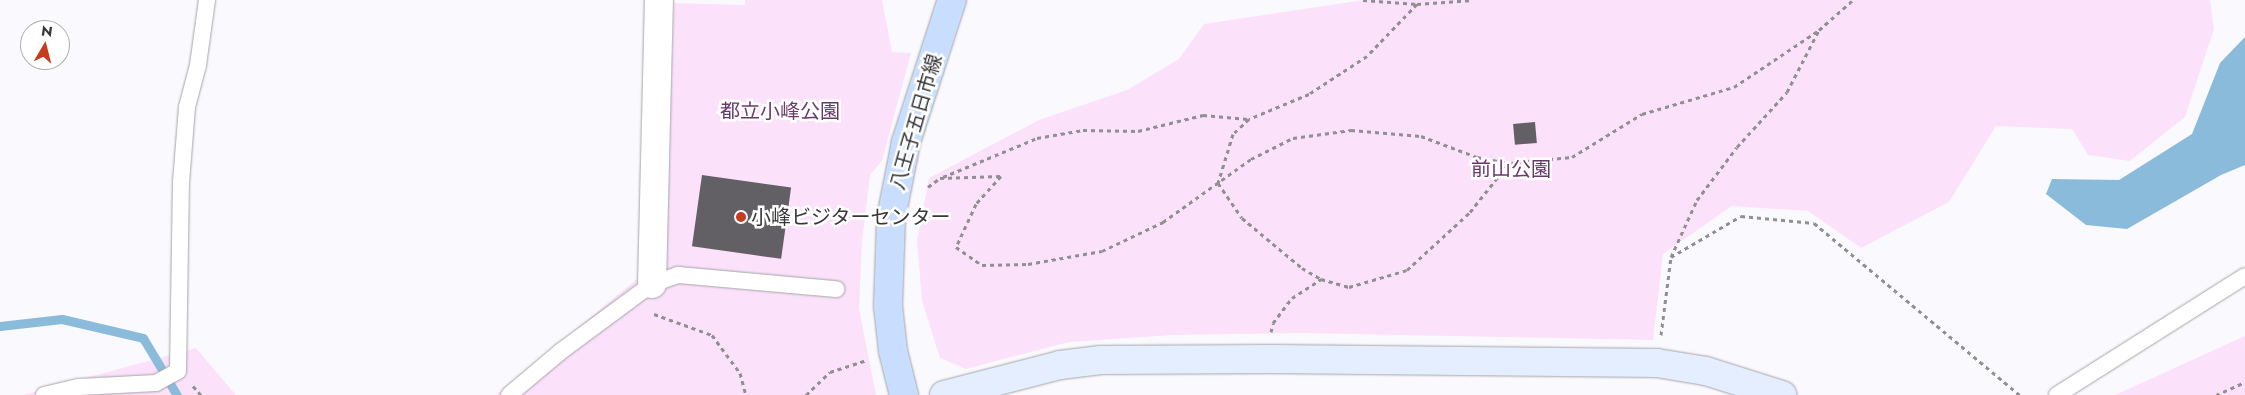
<!DOCTYPE html>
<html>
<head>
<meta charset="utf-8">
<style>
	body { margin:0 }
	#map { position:relative; width:2245px; height:395px; overflow:hidden; background:#fafafe; font-family:Jost,"Noto Sans JP",sans-serif }
	div>[style] { position:absolute }
	[style*='--x'] { left:calc(var(--x)*1px); top:calc(var(--y)*1px); width:calc(var(--w)*1px); rotate:calc(var(--a)*1deg) }
	.green>* { inset:0; background:#fce1fb }
	.water>* { inset:0; background:#8bbbdb }
	.stream>* { height:9px; margin:-4.5px; padding:0 4.5px; transform-origin:4.5px; border-radius:4.5px; background:#8bbbdb }
	.building>* { inset:0; background:#626064; transform-origin:0 0 }
	.path>* { height:3px; margin-top:-1.5px; transform-origin:0; background:repeating-linear-gradient(90deg,#909093 0 4px,transparent 0 8px) }
	.roads { filter:drop-shadow(0 0 1px #a4a5a9) drop-shadow(0 0 1px #a4a5a9) }
	.lane>* { height:16px; margin:-8px; padding:0 8px; transform-origin:8px; border-radius:8px; background:#fff }
	.street>* { height:28px; margin:-14px; padding:0 14px; transform-origin:14px; border-radius:14px; background:#fff }
	.secondary>* { height:28px; margin:-14px; padding:0 14px; transform-origin:14px; border-radius:14px; background:#e4eeff }
	.primary>* { height:28px; margin:-14px; padding:0 14px; transform-origin:14px; border-radius:14px; background:#c9ddfe }
	.dots>* { width:14px; height:14px; translate:-50% -50%; box-sizing:border-box; border:2px solid #fff; border-radius:50% }
	span { translate:-50% -50%; white-space:nowrap; text-align:center; line-height:1.15; -webkit-text-stroke:5px #fff; paint-order:stroke }
	.park-label { font-size:20px; color:#6a396a }
	.street-label { font-size:20px; color:#373739 }
	.poi-label { font-size:20px; color:#373739 }
	.left { translate:0 -50%; text-align:left }
	.north { position:absolute; left:20px; top:20px; width:50px; height:50px; box-sizing:border-box; background:#fff; border:1px solid #afafb0; border-radius:50%; rotate:8deg; font-size:14px; font-weight:700; line-height:20px; text-align:center; color:#373739 }
	.north::after { content:''; display:block; margin:auto; width:18px; height:22px; background:#c63c1d; clip-path:polygon(50% 0,100% 100%,50% 72%,0 100%) }
</style>
</head>
<body>
<div id="map">
	<div class="green">
		<div style="clip-path:polygon(745px 0,882px 0,892px 52px,911px 53px,882px 161px,870px 175px,862px 242px,859px 308px,876px 395px,496px 395px,665px 256px,674px 3px,745px 5px)"></div>
		<div style="clip-path:polygon(1364px 0,2210px 0,2214px 29px,2185px 117px,2130px 161px,2088px 155px,2072px 129px,1996px 126px,1949px 202px,1861px 248px,1808px 211px,1732px 206px,1663px 254px,1653px 340px,1302px 333px,1173px 335px,1069px 342px,966px 369px,940px 358px,922px 301px,917px 241px,929px 178px,1039px 120px,1127px 90px,1179px 59px,1204px 24px)"></div>
		<div style="clip-path:polygon(2245px 336px,2245px 395px,2115px 395px)"></div>
		<div style="clip-path:polygon(196px 348px,236px 395px,23px 395px)"></div>
	</div>
	<div class="water">
		<div style="clip-path:polygon(2245px 37px,2245px 165px,2221px 175px,2127px 229px,2086px 225px,2046px 194px,2052px 179px,2119px 180px,2192px 134px,2220px 63px)"></div>
	</div>
	<div class="stream">
		<div style="--x:0;--y:326;--w:62;--a:-6.4"></div>
		<div style="--x:62;--y:319;--w:83;--a:13.2"></div>
		<div style="--x:143;--y:338;--w:35;--a:59"></div>
		<div style="--x:166;--y:377;--w:21;--a:59"></div>
	</div>
	<div class="building">
		<div style="left:1535px;top:122px;width:21px;height:22px;rotate:85deg"></div>
		<div style="left:702px;top:175px;width:90px;height:72px;rotate:8deg"></div>
	</div>
	<div class="path">
		<div style="--x:1363;--y:0;--w:54;--a:4.2"></div>
		<div style="--x:1417;--y:4;--w:72;--a:133.9"></div>
		<div style="--x:1367;--y:56;--w:69;--a:146.8"></div>
		<div style="--x:1309;--y:94;--w:65;--a:157.4"></div>
		<div style="--x:1249;--y:119;--w:22;--a:137"></div>
		<div style="--x:1233;--y:134;--w:51;--a:107"></div>
		<div style="--x:1218;--y:183;--w:42;--a:55.6"></div>
		<div style="--x:1242;--y:218;--w:78;--a:39.8"></div>
		<div style="--x:1302;--y:268;--w:22;--a:30"></div>
		<div style="--x:1321;--y:279;--w:29;--a:16"></div>
		<div style="--x:1349;--y:287;--w:60;--a:-16.3"></div>
		<div style="--x:1407;--y:270;--w:86;--a:-42.6"></div>
		<div style="--x:1470;--y:212;--w:63;--a:-51.5"></div>
		<div style="--x:1417;--y:4;--w:56;--a:-4.1"></div>
		<div style="--x:943;--y:177;--w:102;--a:-22.5"></div>
		<div style="--x:1037;--y:138;--w:47;--a:-9.9"></div>
		<div style="--x:1083;--y:130;--w:55;--a:1"></div>
		<div style="--x:1138;--y:131;--w:67;--a:-13.8"></div>
		<div style="--x:1203;--y:115;--w:45;--a:5.1"></div>
		<div style="--x:928;--y:187;--w:15;--a:-37"></div>
		<div style="--x:940;--y:178;--w:61;--a:-1.9"></div>
		<div style="--x:1001;--y:176;--w:38;--a:132"></div>
		<div style="--x:976;--y:204;--w:47;--a:114.9"></div>
		<div style="--x:956;--y:247;--w:32;--a:35"></div>
		<div style="--x:982;--y:265;--w:46;--a:-1.2"></div>
		<div style="--x:1028;--y:264;--w:75;--a:-10"></div>
		<div style="--x:1102;--y:251;--w:68;--a:-25.4"></div>
		<div style="--x:1163;--y:222;--w:108;--a:-35.6"></div>
		<div style="--x:1251;--y:159;--w:47;--a:-26.6"></div>
		<div style="--x:1293;--y:138;--w:59;--a:-7.9"></div>
		<div style="--x:1351;--y:130;--w:70;--a:4.9"></div>
		<div style="--x:1421;--y:136;--w:60;--a:20.6"></div>
		<div style="--x:1477;--y:157;--w:33;--a:11"></div>
		<div style="--x:1509;--y:163;--w:63;--a:-5.4"></div>
		<div style="--x:1572;--y:157;--w:82;--a:-31.6"></div>
		<div style="--x:1642;--y:114;--w:96;--a:-16.4"></div>
		<div style="--x:1734;--y:87;--w:102;--a:-33.8"></div>
		<div style="--x:1671;--y:257;--w:63;--a:-65.5"></div>
		<div style="--x:1697;--y:200;--w:66;--a:-53"></div>
		<div style="--x:1737;--y:147;--w:74;--a:-47.7"></div>
		<div style="--x:1787;--y:92;--w:70;--a:-62.7"></div>
		<div style="--x:1819;--y:30;--w:45;--a:-41.4"></div>
		<div style="--x:654;--y:314;--w:62;--a:19.9"></div>
		<div style="--x:712;--y:335;--w:47;--a:53.6"></div>
		<div style="--x:740;--y:373;--w:23;--a:75"></div>
		<div style="--x:1271;--y:332;--w:9;--a:-77"></div>
		<div style="--x:1273;--y:323;--w:31;--a:-53"></div>
		<div style="--x:1292;--y:298;--w:35;--a:-33"></div>
		<div style="--x:1661;--y:335;--w:79;--a:-82.7"></div>
		<div style="--x:1671;--y:257;--w:81;--a:-30.4"></div>
		<div style="--x:1741;--y:216;--w:73;--a:5.5"></div>
		<div style="--x:1814;--y:223;--w:268;--a:39.9"></div>
		<div style="--x:193;--y:386;--w:12;--a:48"></div>
		<div style="--x:806;--y:395;--w:33;--a:-44"></div>
		<div style="--x:830;--y:372;--w:38;--a:-18"></div>
		<div style="--x:2216;--y:395;--w:32;--a:-24"></div>
	</div>
	<div class="roads">
		<div class="lane">
			<div style="--x:44;--y:395;--w:36;--a:-13"></div>
			<div style="--x:79;--y:387;--w:77;--a:-3"></div>
			<div style="--x:156;--y:383;--w:25;--a:-29"></div>
			<div style="--x:178;--y:371;--w:189;--a:-89.1"></div>
			<div style="--x:181;--y:182;--w:75;--a:-85.4"></div>
			<div style="--x:187;--y:107;--w:43;--a:-75.3"></div>
			<div style="--x:198;--y:65;--w:66;--a:-82.1"></div>
			<div style="--x:509;--y:395;--w:67;--a:-40.1"></div>
			<div style="--x:560;--y:352;--w:114;--a:-36.5"></div>
			<div style="--x:652;--y:284;--w:28;--a:-19"></div>
			<div style="--x:678;--y:275;--w:159;--a:5.1"></div>
			<div style="--x:2057;--y:395;--w:222;--a:-32.3"></div>
		</div>
		<div class="street">
			<div style="--x:652;--y:284;--w:284;--a:-88.6"></div>
		</div>
		<div class="secondary">
			<div style="--x:944;--y:395;--w:120;--a:-14.5"></div>
			<div style="--x:1060;--y:365;--w:41;--a:-7"></div>
			<div style="--x:1101;--y:360;--w:171;--a:-0.3"></div>
			<div style="--x:1272;--y:359;--w:385;--a:0.6"></div>
			<div style="--x:1657;--y:363;--w:50;--a:9.3"></div>
			<div style="--x:1706;--y:371;--w:80;--a:17.5"></div>
		</div>
		<div class="primary">
			<div style="--x:904;--y:395;--w:45;--a:-104"></div>
			<div style="--x:893;--y:351;--w:45;--a:-96.3"></div>
			<div style="--x:888;--y:306;--w:88;--a:-88"></div>
			<div style="--x:891;--y:218;--w:77;--a:-78.8"></div>
			<div style="--x:906;--y:142;--w:149;--a:-72.1"></div>
		</div>
	</div>
	<div class="dots">
		<div style="left:741px;top:217px;background:#c63c1d"></div>
	</div>
	<div class="park-label">
		<span style="left:780px;top:111px">都立小峰公園</span>
		<span style="left:1511px;top:169px">前山公園</span>
	</div>
	<div class="street-label">
		<span style="left:916px;top:122px;rotate:-74deg">八王子五日市線</span>
	</div>
	<div class="poi-label">
		<span class="left" style="left:751px;top:217px">小峰ビジターセンター</span>
	</div>
	<div class="north">N</div>
</div>
</body>
</html>
